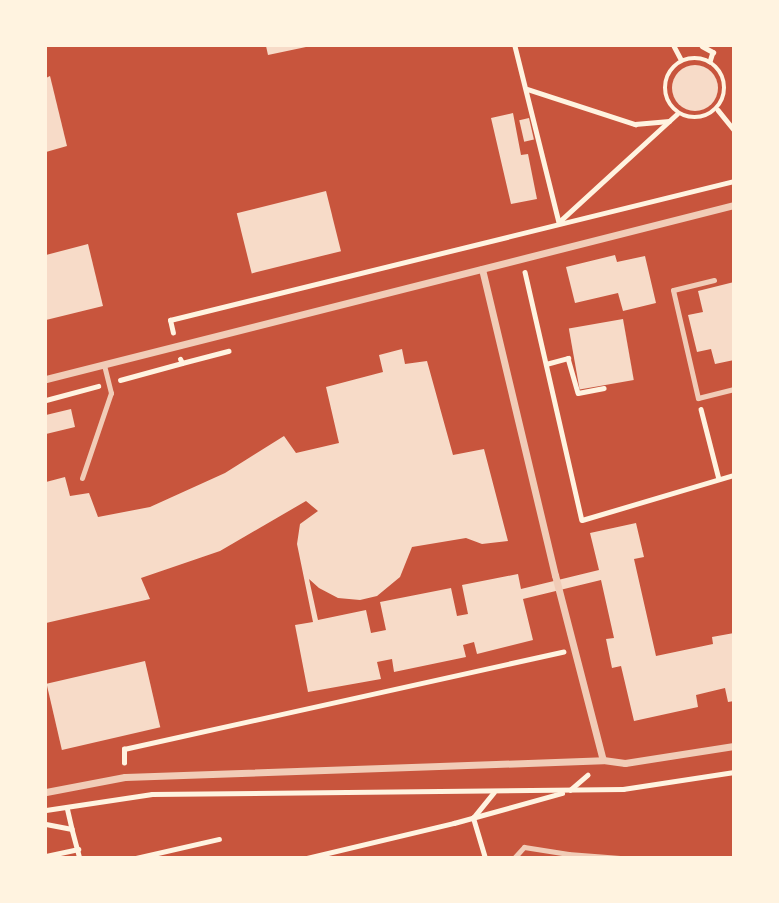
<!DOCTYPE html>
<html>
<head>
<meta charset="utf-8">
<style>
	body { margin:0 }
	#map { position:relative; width:779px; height:903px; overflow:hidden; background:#c8553d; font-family:Raleway,sans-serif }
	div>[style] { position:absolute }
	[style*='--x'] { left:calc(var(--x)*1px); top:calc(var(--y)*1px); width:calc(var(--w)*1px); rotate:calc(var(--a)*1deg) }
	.building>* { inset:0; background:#f7dbc8; transform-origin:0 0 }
	.round { border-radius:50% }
	.path>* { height:4.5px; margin:-2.25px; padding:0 2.25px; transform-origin:2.25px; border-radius:2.25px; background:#fff3e0 }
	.path>.ring { margin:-2.25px; padding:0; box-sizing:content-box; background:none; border:4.5px solid #fff3e0; border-radius:50% }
	.service>* { height:5px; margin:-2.5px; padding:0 2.5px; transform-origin:2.5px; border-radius:2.5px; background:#f1ccb7 }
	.minor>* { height:7px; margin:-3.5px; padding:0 3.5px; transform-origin:3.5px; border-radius:3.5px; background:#f1ccb7 }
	span { translate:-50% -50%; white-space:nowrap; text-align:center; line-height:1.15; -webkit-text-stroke:5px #fff3e0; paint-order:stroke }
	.frame { position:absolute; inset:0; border:47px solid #fff3e0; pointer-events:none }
</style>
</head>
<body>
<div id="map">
	<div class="building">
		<div style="clip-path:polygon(266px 46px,306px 46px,306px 47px,268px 55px)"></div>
		<div class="round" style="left:672px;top:65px;width:46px;height:46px"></div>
		<div style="clip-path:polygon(50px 76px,67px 146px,46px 152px,46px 78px)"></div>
		<div style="clip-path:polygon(513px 113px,521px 155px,528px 154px,537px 199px,511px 204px,491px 118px)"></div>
		<div style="left:529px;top:118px;width:22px;height:10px;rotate:77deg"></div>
		<div style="left:326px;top:191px;width:62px;height:92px;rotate:76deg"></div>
		<div style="clip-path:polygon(88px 244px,103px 306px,46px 320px,46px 255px)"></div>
		<div style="clip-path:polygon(615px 255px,617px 262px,645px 256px,656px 303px,623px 311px,618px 293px,575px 303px,566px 267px)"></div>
		<div style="clip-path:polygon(734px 282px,734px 360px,715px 364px,711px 349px,697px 352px,688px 315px,703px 312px,698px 291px)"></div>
		<div style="left:623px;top:319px;width:62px;height:55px;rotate:80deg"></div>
		<div style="clip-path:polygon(402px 349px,405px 364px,427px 361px,453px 455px,484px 449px,508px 541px,482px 544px,466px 538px,412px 547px,400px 577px,377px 596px,360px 600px,338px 598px,319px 588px,309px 579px,318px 620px,366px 610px,371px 633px,386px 630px,380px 602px,451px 588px,457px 616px,468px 614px,462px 585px,518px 574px,521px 589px,599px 570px,590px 533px,636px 523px,644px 557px,634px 559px,656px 656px,713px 644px,712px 637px,734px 633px,734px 701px,728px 702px,725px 688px,696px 695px,698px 707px,634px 721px,621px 666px,612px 668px,606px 639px,614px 638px,601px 580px,523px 599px,533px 640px,477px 654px,474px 642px,463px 645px,466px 657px,394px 672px,392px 659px,377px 662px,381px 679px,308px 692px,295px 625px,313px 622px,297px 544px,300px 524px,318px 511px,306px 501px,220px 551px,141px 578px,150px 599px,46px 623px,46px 482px,65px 477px,70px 496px,89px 493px,98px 517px,150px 507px,225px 473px,284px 436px,296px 453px,339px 443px,326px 387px,383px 372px,379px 355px)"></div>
		<div style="clip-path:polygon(71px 409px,75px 427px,46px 434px,46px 415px)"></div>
		<div style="left:145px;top:661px;width:68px;height:101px;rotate:77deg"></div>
	</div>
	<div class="path">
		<div style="--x:515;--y:46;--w:181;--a:76"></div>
		<div style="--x:559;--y:222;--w:160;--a:-42.5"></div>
		<div style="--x:674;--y:46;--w:15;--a:62"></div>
		<div style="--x:702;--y:46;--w:13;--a:29"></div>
		<div style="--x:713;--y:52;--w:10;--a:107"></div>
		<div class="ring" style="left:665px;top:58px;width:55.5px;height:55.5px"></div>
		<div style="--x:527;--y:89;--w:114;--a:18"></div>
		<div style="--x:635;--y:124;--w:34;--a:-5"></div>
		<div style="--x:718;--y:110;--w:26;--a:51"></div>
		<div style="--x:525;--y:272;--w:254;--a:77.1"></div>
		<div style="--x:582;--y:520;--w:159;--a:-16.5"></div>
		<div style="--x:173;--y:333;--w:13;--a:-103"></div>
		<div style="--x:170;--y:320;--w:581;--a:-13.84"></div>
		<div style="--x:182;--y:363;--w:48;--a:-14.6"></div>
		<div style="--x:546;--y:364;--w:23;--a:-15"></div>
		<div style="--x:568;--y:358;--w:36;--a:74"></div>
		<div style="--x:578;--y:393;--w:26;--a:-11"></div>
		<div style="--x:120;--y:380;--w:64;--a:-15.3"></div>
		<div style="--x:182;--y:363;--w:4;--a:-117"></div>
		<div style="--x:46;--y:400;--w:54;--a:-15.1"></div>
		<div style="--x:701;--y:409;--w:72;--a:75.6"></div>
		<div style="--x:124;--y:763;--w:14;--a:-90"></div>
		<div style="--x:124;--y:749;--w:450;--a:-12.5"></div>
		<div style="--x:570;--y:790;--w:23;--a:-41"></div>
		<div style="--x:67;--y:807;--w:22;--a:77"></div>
		<div style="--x:46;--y:810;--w:107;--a:-8.6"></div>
		<div style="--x:152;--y:794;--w:471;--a:-0.6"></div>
		<div style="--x:623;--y:789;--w:112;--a:-8.7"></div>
		<div style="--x:46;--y:824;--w:26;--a:11"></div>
		<div style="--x:72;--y:829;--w:30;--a:75"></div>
		<div style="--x:46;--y:856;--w:33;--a:-12"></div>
		<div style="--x:136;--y:858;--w:85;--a:-12.9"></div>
		<div style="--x:307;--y:858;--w:151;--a:-13.4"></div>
		<div style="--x:454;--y:823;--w:112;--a:-15.5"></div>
		<div style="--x:485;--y:858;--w:42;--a:-106.7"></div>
		<div style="--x:473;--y:818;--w:33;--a:-51"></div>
	</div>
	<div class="service">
		<div style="--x:714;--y:280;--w:42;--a:166.3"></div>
		<div style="--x:673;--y:290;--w:111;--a:77"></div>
		<div style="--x:698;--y:398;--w:37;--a:-14"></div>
		<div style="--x:82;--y:478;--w:90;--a:-71.2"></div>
		<div style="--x:111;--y:393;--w:29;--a:-104"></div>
		<div style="--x:514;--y:858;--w:15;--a:-48"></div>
		<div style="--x:524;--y:847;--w:45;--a:9"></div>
		<div style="--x:568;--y:854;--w:52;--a:4.4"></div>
	</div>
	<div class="minor">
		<div style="--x:482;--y:269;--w:315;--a:76.6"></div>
		<div style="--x:555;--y:575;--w:191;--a:75.5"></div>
		<div style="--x:46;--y:379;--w:710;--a:-14.19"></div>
		<div style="--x:46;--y:792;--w:80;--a:-10.8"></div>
		<div style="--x:125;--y:777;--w:478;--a:-2"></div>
		<div style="--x:603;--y:760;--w:22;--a:8"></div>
		<div style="--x:625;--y:763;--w:110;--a:-8.9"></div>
	</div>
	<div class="frame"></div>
</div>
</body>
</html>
